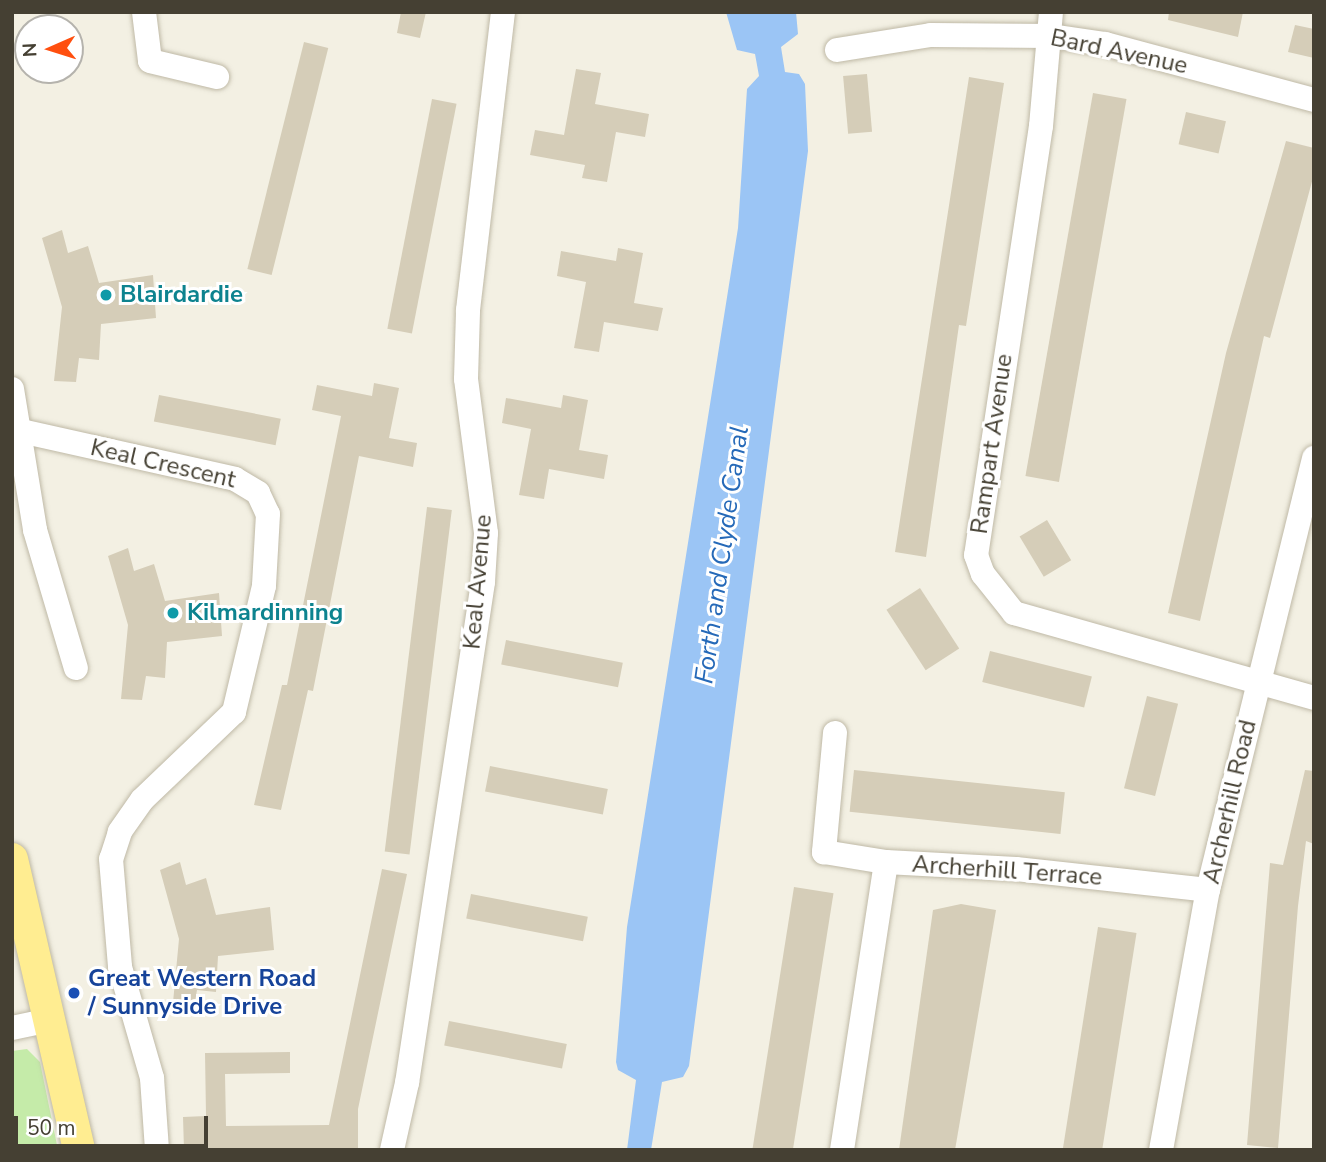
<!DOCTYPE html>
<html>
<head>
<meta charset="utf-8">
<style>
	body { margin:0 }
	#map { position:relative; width:1326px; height:1162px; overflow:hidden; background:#f3f0e3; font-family:"Nunito Sans",sans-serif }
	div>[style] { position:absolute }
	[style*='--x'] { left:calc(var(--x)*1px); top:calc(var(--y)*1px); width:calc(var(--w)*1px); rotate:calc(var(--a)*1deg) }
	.green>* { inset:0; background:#c5eba9 }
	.water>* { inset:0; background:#9bc5f5 }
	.building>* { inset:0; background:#d5cdb8; transform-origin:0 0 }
	.roads { filter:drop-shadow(0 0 2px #bfb9a6) drop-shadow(0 0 2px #bfb9a6) }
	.minor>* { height:24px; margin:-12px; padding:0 12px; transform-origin:12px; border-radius:12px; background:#fff }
	.major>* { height:32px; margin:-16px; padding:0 16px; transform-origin:16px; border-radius:16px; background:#ffed91 }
	.dots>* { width:19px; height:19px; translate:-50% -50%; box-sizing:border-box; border:4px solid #fff; border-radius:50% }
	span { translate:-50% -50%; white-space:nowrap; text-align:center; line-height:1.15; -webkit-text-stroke:6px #fff; paint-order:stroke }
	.street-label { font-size:24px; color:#454033 }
	.culture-label { font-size:24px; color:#0d838f; font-weight:700 }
	.left { translate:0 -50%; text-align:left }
	.transit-label { font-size:24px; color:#164399; font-weight:700 }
	.water-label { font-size:26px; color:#2569b8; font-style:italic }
	.frame { position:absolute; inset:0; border:14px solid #454033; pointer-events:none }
	.north { position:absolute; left:14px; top:14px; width:70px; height:70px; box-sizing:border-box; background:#fff; border:2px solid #b5b3ad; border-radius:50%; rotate:267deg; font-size:19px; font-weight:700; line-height:28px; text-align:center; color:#454033 }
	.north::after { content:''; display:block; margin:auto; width:24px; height:32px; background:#ff4f0f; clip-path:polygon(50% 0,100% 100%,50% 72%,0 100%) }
	.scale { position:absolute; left:14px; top:1116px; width:194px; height:32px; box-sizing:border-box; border:4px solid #454033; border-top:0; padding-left:9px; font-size:21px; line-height:24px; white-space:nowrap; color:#454033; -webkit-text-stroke:5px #fff; paint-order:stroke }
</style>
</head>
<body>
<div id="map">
	<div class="green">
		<div style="clip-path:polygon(27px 1049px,40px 1062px,58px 1150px,12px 1150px,12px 1051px)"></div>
	</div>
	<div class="water">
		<div style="clip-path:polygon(726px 12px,796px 12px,798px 34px,781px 47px,785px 72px,799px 74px,805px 84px,808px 151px,689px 1066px,683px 1077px,662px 1082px,651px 1150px,627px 1150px,636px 1080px,618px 1070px,616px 1062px,627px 927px,738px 228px,747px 89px,759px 76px,755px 54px,737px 50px)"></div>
	</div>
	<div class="building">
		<div style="clip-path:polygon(401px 12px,426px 12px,420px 38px,397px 33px)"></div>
		<div style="clip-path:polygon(1169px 12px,1243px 12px,1238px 37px,1168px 20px)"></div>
		<div style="clip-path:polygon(1295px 25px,1314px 29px,1314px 58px,1288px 52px)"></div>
		<div style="left:304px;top:42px;width:25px;height:234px;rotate:14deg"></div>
		<div style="clip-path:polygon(576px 69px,601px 73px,595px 104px,649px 114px,645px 137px,616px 132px,607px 182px,582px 178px,585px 165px,530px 155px,535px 130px,564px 135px)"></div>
		<div style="left:867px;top:74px;width:58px;height:24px;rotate:85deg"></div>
		<div style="clip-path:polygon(969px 77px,1004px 83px,966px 326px,959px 325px,926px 557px,895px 552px)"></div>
		<div style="left:1093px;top:93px;width:34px;height:389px;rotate:10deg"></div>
		<div style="left:432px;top:99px;width:25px;height:234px;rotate:11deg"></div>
		<div style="left:1186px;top:112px;width:41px;height:33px;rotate:13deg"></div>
		<div style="clip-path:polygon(1286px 141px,1314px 148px,1314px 174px,1270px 338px,1264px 336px,1200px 621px,1168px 613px,1226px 353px)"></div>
		<div style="clip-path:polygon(62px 230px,68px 253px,88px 246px,99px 283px,153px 275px,156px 318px,101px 324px,99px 360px,79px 358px,76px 382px,54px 381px,62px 307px,42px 238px)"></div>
		<div style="clip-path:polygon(618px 248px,643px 253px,634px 303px,663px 308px,658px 331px,604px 322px,599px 352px,574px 348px,586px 282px,557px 276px,561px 251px,616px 261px)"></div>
		<div style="clip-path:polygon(374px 383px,399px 388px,389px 438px,417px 443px,413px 467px,359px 456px,313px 691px,308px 690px,281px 810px,254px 805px,282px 685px,287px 685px,341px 416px,312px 410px,317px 385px,372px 396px)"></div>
		<div style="left:159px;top:395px;width:124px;height:27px;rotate:11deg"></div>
		<div style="clip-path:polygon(563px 395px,588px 400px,579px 450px,608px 455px,604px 479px,549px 469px,544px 499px,519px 495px,531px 429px,502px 423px,506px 398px,561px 408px)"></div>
		<div style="left:427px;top:507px;width:25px;height:347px;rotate:7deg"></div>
		<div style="left:1047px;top:520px;width:47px;height:32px;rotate:59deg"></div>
		<div style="clip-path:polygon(128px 548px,134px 571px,154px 564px,165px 601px,219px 593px,222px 636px,167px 642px,165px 678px,146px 676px,142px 700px,121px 699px,128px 625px,108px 556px)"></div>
		<div style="left:920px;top:588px;width:72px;height:40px;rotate:57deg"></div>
		<div style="left:506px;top:640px;width:119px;height:25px;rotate:11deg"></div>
		<div style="left:990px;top:651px;width:105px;height:32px;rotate:14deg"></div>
		<div style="left:1147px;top:696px;width:32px;height:95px;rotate:14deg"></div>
		<div style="left:490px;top:766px;width:120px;height:26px;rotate:11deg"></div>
		<div style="left:854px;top:770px;width:212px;height:42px;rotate:6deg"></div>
		<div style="clip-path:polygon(1305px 770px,1314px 771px,1314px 844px,1306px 841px,1298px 906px,1278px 1148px,1247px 1145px,1270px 863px,1283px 865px)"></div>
		<div style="clip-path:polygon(180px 862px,186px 885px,206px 878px,216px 915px,270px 907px,274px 950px,218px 956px,216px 992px,197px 990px,193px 1014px,172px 1013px,179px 939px,160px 870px)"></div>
		<div style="clip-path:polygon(382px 869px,407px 874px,358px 1109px,358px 1150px,184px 1150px,183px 1117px,206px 1116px,205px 1053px,290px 1052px,290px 1073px,225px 1074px,226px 1126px,329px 1125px)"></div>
		<div style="left:794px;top:887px;width:40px;height:266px;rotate:9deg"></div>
		<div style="left:471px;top:894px;width:119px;height:25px;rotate:11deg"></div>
		<div style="clip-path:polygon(961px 904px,996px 910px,955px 1150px,899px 1150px,933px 910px)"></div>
		<div style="left:1098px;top:927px;width:39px;height:225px;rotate:9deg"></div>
		<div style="left:449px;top:1021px;width:120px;height:25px;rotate:11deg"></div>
	</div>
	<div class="roads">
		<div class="minor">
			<div style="--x:144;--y:12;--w:49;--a:83"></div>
			<div style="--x:150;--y:61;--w:69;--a:13.4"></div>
			<div style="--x:1051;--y:12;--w:114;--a:95"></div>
			<div style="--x:1041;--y:126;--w:434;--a:98.6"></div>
			<div style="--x:976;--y:555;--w:20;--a:70"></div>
			<div style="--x:983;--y:574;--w:50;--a:51.5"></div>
			<div style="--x:1014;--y:613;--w:312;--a:15.8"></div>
			<div style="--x:837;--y:50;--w:95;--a:-9.1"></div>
			<div style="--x:931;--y:35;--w:120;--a:0.5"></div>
			<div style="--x:1051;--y:36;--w:55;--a:8.4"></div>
			<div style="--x:1105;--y:44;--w:216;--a:15"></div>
			<div style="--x:12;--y:389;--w:143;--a:80.7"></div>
			<div style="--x:35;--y:530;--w:144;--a:73.5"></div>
			<div style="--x:21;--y:431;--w:219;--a:12.6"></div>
			<div style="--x:235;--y:479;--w:27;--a:31"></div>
			<div style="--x:258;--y:493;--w:23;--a:65"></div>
			<div style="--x:268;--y:514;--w:72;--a:93.2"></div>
			<div style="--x:264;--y:586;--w:130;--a:103.4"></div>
			<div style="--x:234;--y:712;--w:127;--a:136.3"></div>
			<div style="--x:142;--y:800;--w:39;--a:125"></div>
			<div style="--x:120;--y:832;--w:28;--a:108"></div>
			<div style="--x:111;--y:859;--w:108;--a:85.2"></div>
			<div style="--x:120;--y:967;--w:116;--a:73.9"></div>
			<div style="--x:152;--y:1078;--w:72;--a:86"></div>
			<div style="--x:835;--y:733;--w:120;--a:95.3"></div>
			<div style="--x:824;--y:852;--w:63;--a:9.2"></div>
			<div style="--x:12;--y:1028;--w:40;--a:-12"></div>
			<div style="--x:392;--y:1150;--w:69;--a:-77.4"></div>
			<div style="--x:407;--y:1083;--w:507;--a:-81.37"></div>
			<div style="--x:483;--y:582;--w:49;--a:-86.5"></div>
			<div style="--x:486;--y:533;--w:155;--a:-97.4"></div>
			<div style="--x:466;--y:379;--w:69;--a:-88.3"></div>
			<div style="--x:468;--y:310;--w:300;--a:-83.3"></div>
			<div style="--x:842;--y:1150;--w:291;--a:-81.3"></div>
			<div style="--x:886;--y:862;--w:130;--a:3.1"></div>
			<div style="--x:1016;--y:869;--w:193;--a:6.2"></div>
			<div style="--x:1161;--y:1150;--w:264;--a:-79.8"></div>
			<div style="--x:1208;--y:890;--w:445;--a:-76.2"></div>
		</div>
		<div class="major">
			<div style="--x:12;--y:859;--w:299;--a:77"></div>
		</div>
	</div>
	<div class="dots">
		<div style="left:106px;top:295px;background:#0f9aa8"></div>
		<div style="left:173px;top:613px;background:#0f9aa8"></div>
		<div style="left:74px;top:993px;background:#1a4fb4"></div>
	</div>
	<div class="street-label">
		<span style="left:1119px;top:52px;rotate:12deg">Bard Avenue</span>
		<span style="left:992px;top:444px;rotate:-82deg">Rampart Avenue</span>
		<span style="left:163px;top:464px;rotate:13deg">Keal Crescent</span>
		<span style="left:478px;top:582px;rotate:-85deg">Keal Avenue</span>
		<span style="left:1230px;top:802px;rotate:-77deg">Archerhill Road</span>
		<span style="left:1007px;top:871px;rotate:4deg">Archerhill Terrace</span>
	</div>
	<div class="culture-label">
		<span class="left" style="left:120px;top:295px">Blairdardie</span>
		<span class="left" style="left:187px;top:613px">Kilmardinning</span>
	</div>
	<div class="transit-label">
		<span class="left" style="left:88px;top:993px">Great Western Road<br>/ Sunnyside Drive</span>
	</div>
	<div class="water-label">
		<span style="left:722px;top:555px;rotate:-82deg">Forth and Clyde Canal</span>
	</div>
	<div class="frame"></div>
	<div class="north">N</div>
	<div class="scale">50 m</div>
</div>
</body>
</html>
